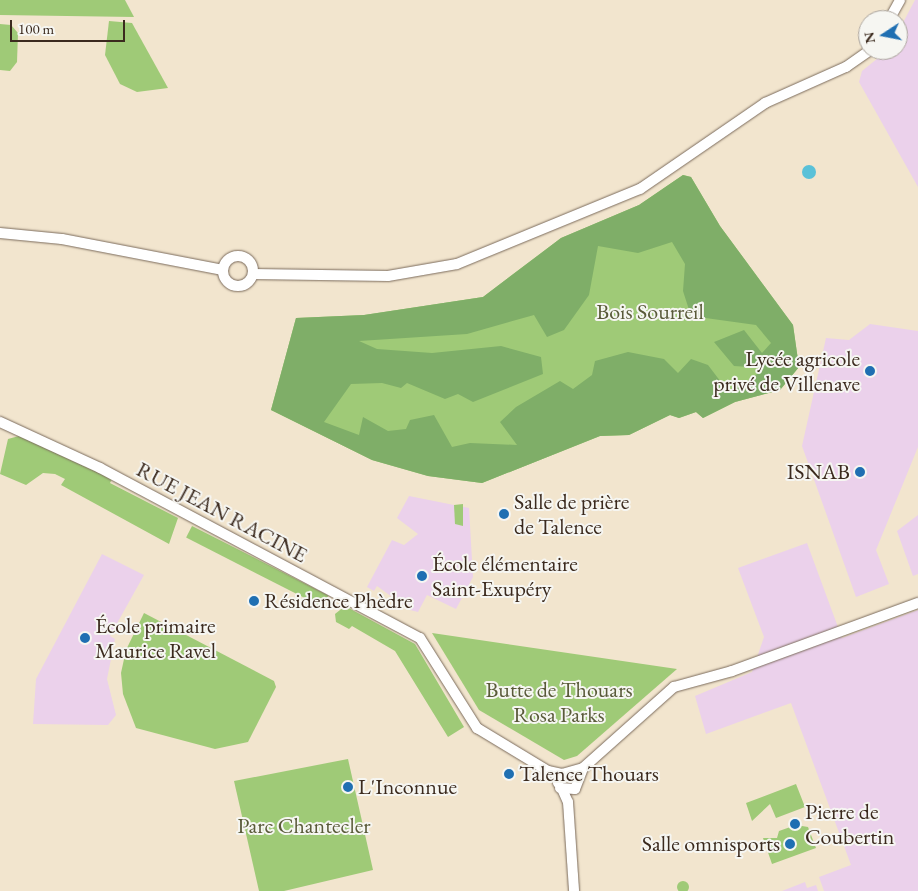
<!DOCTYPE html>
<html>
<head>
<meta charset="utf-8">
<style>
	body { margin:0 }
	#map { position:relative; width:918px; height:891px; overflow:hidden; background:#f2e5ce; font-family:"EB Garamond",serif }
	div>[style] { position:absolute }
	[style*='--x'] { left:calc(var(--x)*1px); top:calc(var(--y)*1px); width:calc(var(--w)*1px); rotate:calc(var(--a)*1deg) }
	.built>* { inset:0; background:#ebd1eb }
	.green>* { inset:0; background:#9fca77; transform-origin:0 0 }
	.round { border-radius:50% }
	.forest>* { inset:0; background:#7fae68 }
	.water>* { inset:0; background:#5ac1d8 }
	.roads { filter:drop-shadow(0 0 1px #7b6b5c) drop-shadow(0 0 1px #7b6b5c) }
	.secondary>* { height:10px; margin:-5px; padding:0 5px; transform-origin:5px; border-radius:5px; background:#fff }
	.secondary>.ring { margin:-5px; padding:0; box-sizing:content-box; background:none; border:10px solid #fff; border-radius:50% }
	.dots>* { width:14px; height:14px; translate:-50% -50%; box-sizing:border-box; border:2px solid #f6f6f2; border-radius:50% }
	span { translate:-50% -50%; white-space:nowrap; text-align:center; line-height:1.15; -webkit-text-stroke:4px #f6f6f2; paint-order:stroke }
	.park-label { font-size:22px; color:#595a39 }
	.poi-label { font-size:22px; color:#3b2a1e }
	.right { translate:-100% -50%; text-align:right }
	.left { translate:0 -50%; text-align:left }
	.street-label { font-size:22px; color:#3b2a1e }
	.north { position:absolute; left:858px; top:10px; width:50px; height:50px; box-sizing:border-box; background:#f6f6f2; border:1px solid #aba49d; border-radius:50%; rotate:259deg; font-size:14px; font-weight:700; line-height:20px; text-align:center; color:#3b2a1e }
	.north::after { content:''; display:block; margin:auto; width:18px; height:22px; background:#1f6fb2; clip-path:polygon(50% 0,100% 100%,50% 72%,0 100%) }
	.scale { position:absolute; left:10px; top:20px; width:115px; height:22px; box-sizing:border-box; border:2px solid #3b2a1e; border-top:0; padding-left:6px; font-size:15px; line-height:18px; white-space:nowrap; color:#3b2a1e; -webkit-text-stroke:4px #f6f6f2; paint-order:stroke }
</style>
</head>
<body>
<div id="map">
	<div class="built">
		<div style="clip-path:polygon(915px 0,918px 0,918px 187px,859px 82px,862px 71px,888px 50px,898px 50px,898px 32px)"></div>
		<div style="clip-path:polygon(870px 324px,918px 331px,918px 447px,876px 550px,889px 584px,856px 597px,802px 446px,826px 338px,849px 340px)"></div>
		<div style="clip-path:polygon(409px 496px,469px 508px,473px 577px,456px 609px,427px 595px,418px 612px,410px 610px,377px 586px,374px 591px,367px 587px,392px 540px,404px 545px,418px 534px,397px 518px)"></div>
		<div style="clip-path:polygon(918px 515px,918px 574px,913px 576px,897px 531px)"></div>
		<div style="clip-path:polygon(807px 543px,842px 638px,918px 610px,918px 891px,824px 891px,819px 877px,851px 865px,791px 703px,706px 734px,695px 696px,752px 672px,764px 637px,738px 568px)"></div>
		<div style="clip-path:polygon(102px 554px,144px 575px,110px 636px,115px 639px,107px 679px,116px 715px,108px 725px,33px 724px,36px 679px)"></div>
		<div style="clip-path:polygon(805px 882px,807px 888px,816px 885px,818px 891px,782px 891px)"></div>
	</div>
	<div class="green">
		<div style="clip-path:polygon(0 0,125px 0,134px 17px,0 15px)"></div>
		<div style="clip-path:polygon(109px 21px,132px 23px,168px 88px,137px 92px,120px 84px,105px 55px)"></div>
		<div style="clip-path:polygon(0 24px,11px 25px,18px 33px,17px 62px,10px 71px,0 70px)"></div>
		<div style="clip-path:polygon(683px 175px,691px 177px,720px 226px,793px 325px,799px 367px,780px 390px,735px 402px,703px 418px,696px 412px,679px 418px,670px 415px,629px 435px,600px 436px,482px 483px,428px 476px,372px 460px,271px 410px,296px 318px,364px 315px,483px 297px,561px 238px,639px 205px)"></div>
		<div style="clip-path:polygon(19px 436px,112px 479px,110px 483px,178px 518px,169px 544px,61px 485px,65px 479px,55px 474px,43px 473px,26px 485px,0 474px,8px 439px)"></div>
		<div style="clip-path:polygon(463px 504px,463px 526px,455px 524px,454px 505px)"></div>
		<div style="left:192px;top:526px;width:153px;height:13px;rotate:27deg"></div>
		<div style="clip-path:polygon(345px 606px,415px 644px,464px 727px,448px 737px,395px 651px,352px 626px,349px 629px,336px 622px,335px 614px)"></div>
		<div style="clip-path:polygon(144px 613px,274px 681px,276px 687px,248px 742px,215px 749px,136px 728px,123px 694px,121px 673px,126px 650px)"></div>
		<div style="clip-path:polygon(432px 633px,677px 669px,577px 756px,564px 760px,479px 710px)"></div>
		<div style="clip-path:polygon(348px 759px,373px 870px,284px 891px,259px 891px,234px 781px)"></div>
		<div style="clip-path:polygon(796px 784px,805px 807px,776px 818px,770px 804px,752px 821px,746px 803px)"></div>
		<div style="clip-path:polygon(796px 825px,808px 827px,816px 848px,772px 864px,763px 838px,777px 838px,779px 831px)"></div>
		<div class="round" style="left:677px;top:881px;width:12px;height:12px"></div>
	</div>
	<div class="forest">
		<div style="clip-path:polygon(evenodd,683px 175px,691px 177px,720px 226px,793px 325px,799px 367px,780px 390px,735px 402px,703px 418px,696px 412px,679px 418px,670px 415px,629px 435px,600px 436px,482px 483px,428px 476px,372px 460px,271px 410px,296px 318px,364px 315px,483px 297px,561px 238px,639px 205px,683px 175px,672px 242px,685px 264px,683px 291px,691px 316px,756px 325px,771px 343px,762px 353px,744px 330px,714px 342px,734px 366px,764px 368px,743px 386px,727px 390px,708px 365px,691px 359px,678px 373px,664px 359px,628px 352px,595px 361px,592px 375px,573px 389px,560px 381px,516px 407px,500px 422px,517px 445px,470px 443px,452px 447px,434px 415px,410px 420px,406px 429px,388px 431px,363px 417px,359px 435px,324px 422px,351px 384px,382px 383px,401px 388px,407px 383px,445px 399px,458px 394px,473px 402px,543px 374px,541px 357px,501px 346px,432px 353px,377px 349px,359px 341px,467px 334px,534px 315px,547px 337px,564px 330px,589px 295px,598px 246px,638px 253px,672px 242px)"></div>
	</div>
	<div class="water">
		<div class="round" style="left:802px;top:165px;width:14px;height:14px"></div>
	</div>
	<div class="roads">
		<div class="secondary">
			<div style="--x:889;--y:20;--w:23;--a:-61"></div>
			<div style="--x:0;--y:233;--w:62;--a:5.5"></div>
			<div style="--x:62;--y:239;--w:164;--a:10.9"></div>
			<div class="ring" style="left:223px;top:256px;width:20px;height:20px"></div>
			<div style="--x:253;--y:274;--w:135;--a:0.8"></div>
			<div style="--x:388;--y:276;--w:70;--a:-9.9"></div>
			<div style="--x:457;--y:264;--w:198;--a:-22.3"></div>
			<div style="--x:640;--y:189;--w:152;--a:-34.5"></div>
			<div style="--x:765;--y:103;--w:89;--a:-24"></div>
			<div style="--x:846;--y:67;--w:29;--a:-35"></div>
			<div style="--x:0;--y:422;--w:110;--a:24.7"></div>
			<div style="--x:100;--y:468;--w:362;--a:28"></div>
			<div style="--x:420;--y:638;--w:107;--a:57.7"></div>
			<div style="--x:477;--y:728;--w:83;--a:31.2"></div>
			<div style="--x:548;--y:771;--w:14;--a:12"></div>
			<div style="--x:558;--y:783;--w:10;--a:-66"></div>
			<div style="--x:562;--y:774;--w:22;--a:-16"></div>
			<div style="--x:583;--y:768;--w:122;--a:-41.7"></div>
			<div style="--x:674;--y:687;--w:60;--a:-15.4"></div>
			<div style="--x:732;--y:671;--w:198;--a:-20.1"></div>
			<div style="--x:560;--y:788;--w:15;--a:4"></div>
			<div style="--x:575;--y:789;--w:22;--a:-69"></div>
			<div style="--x:563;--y:791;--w:12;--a:66"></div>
			<div style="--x:568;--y:802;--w:89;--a:86.1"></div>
		</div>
	</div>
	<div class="dots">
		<div style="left:870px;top:371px;background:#1f6fb2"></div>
		<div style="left:860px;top:472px;background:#1f6fb2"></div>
		<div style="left:504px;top:514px;background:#1f6fb2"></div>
		<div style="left:422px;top:576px;background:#1f6fb2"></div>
		<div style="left:254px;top:601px;background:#1f6fb2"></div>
		<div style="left:85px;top:638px;background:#1f6fb2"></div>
		<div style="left:509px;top:774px;background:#1f6fb2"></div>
		<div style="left:348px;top:787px;background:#1f6fb2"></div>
		<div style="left:795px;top:824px;background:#1f6fb2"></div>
		<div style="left:790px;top:844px;background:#1f6fb2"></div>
	</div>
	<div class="park-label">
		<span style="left:650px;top:312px">Bois Sourreil</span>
		<span style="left:559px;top:702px">Butte de Thouars<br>Rosa Parks</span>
		<span style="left:304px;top:826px">Parc Chantecler</span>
	</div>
	<div class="poi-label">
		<span class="right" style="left:860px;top:371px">Lycée agricole<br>privé de Villenave</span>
		<span class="right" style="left:850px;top:472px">ISNAB</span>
		<span class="left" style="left:514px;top:514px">Salle de prière<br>de Talence</span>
		<span class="left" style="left:432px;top:576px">École élémentaire<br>Saint-Exupéry</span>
		<span class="left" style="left:264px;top:601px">Résidence Phèdre</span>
		<span class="left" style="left:95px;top:638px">École primaire<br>Maurice Ravel</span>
		<span class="left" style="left:519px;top:774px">Talence Thouars</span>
		<span class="left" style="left:358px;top:787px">L'Inconnue</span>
		<span class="left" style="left:805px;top:824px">Pierre de<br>Coubertin</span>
		<span class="right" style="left:780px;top:844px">Salle omnisports</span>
	</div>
	<div class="street-label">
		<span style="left:222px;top:512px;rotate:28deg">RUE JEAN RACINE</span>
	</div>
	<div class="north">N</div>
	<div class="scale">100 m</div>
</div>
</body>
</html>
